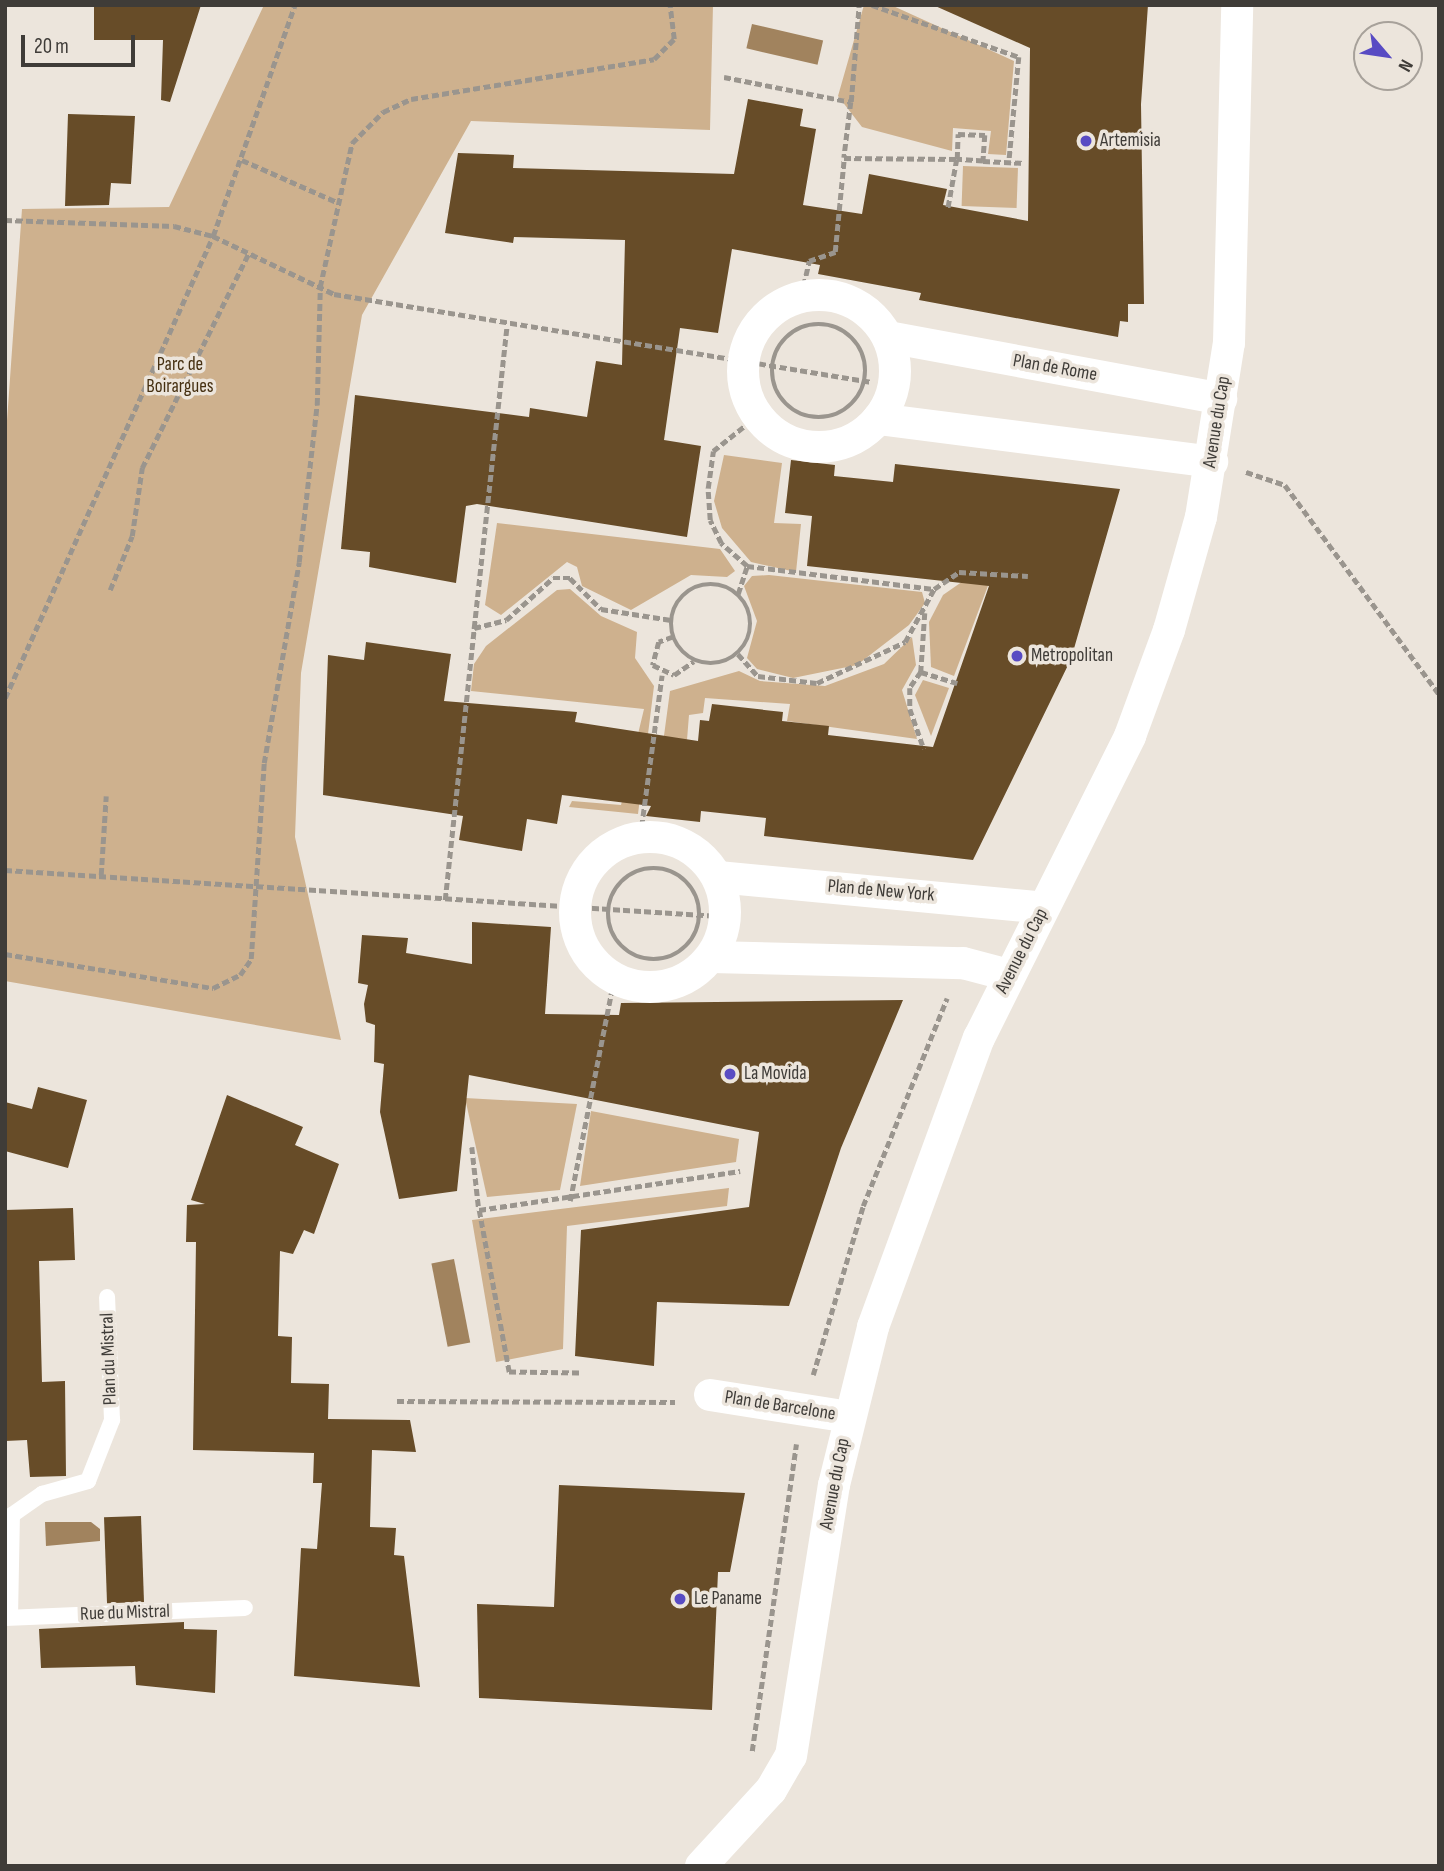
<!DOCTYPE html>
<html>
<head>
<meta charset="utf-8">
<style>
	body { margin:0 }
	#map { position:relative; width:1444px; height:1871px; overflow:hidden; background:#ece5dc; font-family:"Sofia Sans Condensed",sans-serif }
	div>[style] { position:absolute }
	[style*='--x'] { left:calc(var(--x)*1px); top:calc(var(--y)*1px); width:calc(var(--w)*1px); rotate:calc(var(--a)*1deg) }
	.green>* { inset:0; background:#ceb18e; transform-origin:0 0 }
	.water>* { inset:0; background:#a1835e; transform-origin:0 0 }
	.building>* { inset:0; background:#674c28; transform-origin:0 0 }
	.path>* { height:4.5px; margin-top:-2.25px; transform-origin:0; background:repeating-linear-gradient(90deg,#9a958e 0 7px,transparent 0 10.5px) }
	.path>.ring { margin:-2.25px; padding:0; box-sizing:content-box; background:none; border:4.5px solid #9a958e; border-radius:50% }
	.lane>* { height:16px; margin:-8px; padding:0 8px; transform-origin:8px; border-radius:8px; background:#fff }
	.street>* { height:32px; margin:-16px; padding:0 16px; transform-origin:16px; border-radius:16px; background:#fff }
	.street>.ring { margin:-16px; padding:0; box-sizing:content-box; background:none; border:32px solid #fff; border-radius:50% }
	.dots>* { width:19px; height:19px; translate:-50% -50%; box-sizing:border-box; border:4px solid #ece5dc; border-radius:50% }
	span { translate:-50% -50%; white-space:nowrap; text-align:center; line-height:1.15; -webkit-text-stroke:7px #ece5dc; paint-order:stroke }
	.poi-label { font-size:19px; color:#3f3c38 }
	.left { translate:0 -50%; text-align:left }
	.park-label { font-size:19px; color:#452f10 }
	.street-label { font-size:19px; color:#3f3c38 }
	.frame { position:absolute; inset:0; border:7px solid #3f3c38; pointer-events:none }
	.north { position:absolute; left:1353px; top:21px; width:70px; height:70px; box-sizing:border-box; background:#ece5dc; border:2px solid #a7a19a; border-radius:50%; rotate:119deg; font-size:19px; font-weight:700; line-height:28px; text-align:center; color:#3f3c38 }
	.north::after { content:''; display:block; margin:auto; width:24px; height:32px; background:#584bc3; clip-path:polygon(50% 0,100% 100%,50% 72%,0 100%) }
	.scale { position:absolute; left:21px; top:35px; width:114px; height:32px; box-sizing:border-box; border:4px solid #3f3c38; border-top:0; padding-left:9px; font-size:21px; line-height:24px; white-space:nowrap; color:#3f3c38; -webkit-text-stroke:5px #ece5dc; paint-order:stroke }
</style>
</head>
<body>
<div id="map">
	<div class="green">
		<div style="clip-path:polygon(264px 5px,713px 5px,710px 130px,471px 121px,362px 315px,301px 673px,295px 837px,341px 1040px,5px 981px,5px 449px,22px 209px,169px 207px)"></div>
		<div style="clip-path:polygon(864px 5px,891px 5px,1014px 61px,1006px 155px,988px 154px,991px 131px,953px 128px,952px 151px,862px 127px,838px 96px)"></div>
		<div style="left:963px;top:166px;width:55px;height:40px;rotate:2deg"></div>
		<div style="clip-path:polygon(724px 455px,782px 463px,774px 523px,801px 524px,796px 572px,751px 562px,722px 528px,714px 501px)"></div>
		<div style="clip-path:polygon(497px 523px,720px 549px,735px 571px,727px 577px,691px 575px,631px 610px,582px 586px,577px 567px,567px 562px,501px 615px,485px 605px)"></div>
		<div style="clip-path:polygon(769px 575px,922px 592px,925px 603px,909px 625px,857px 665px,793px 678px,757px 669px,747px 658px,757px 621px,744px 586px,752px 576px)"></div>
		<div style="clip-path:polygon(992px 575px,954px 676px,931px 667px,929px 622px,943px 595px,966px 579px)"></div>
		<div style="clip-path:polygon(570px 589px,601px 616px,637px 632px,635px 658px,654px 686px,638px 814px,569px 807px,572px 801px,621px 805px,644px 709px,471px 691px,474px 664px,486px 646px,557px 590px)"></div>
		<div style="clip-path:polygon(912px 637px,916px 665px,902px 690px,917px 739px,787px 721px,790px 704px,705px 698px,703px 713px,689px 715px,687px 740px,661px 758px,670px 691px,739px 671px,760px 681px,825px 686px,884px 664px)"></div>
		<div style="clip-path:polygon(923px 680px,949px 688px,931px 736px,915px 695px)"></div>
		<div style="clip-path:polygon(465px 1098px,577px 1104px,560px 1190px,487px 1197px)"></div>
		<div style="clip-path:polygon(591px 1111px,739px 1139px,736px 1162px,580px 1186px)"></div>
		<div style="clip-path:polygon(729px 1188px,727px 1206px,567px 1226px,563px 1349px,496px 1362px,472px 1220px)"></div>
	</div>
	<div class="water">
		<div style="left:752px;top:24px;width:73px;height:25px;rotate:13deg"></div>
		<div style="left:454px;top:1259px;width:85px;height:23px;rotate:79deg"></div>
		<div style="clip-path:polygon(45px 1522px,91px 1522px,100px 1529px,100px 1541px,46px 1546px)"></div>
	</div>
	<div class="building">
		<div style="clip-path:polygon(94px 5px,201px 5px,170px 102px,161px 100px,163px 40px,94px 40px)"></div>
		<div style="clip-path:polygon(933px 5px,1148px 5px,1141px 104px,1144px 304px,1128px 304px,1128px 322px,1120px 321px,1118px 337px,919px 300px,921px 293px,818px 274px,820px 265px,732px 249px,718px 333px,680px 328px,664px 440px,701px 446px,687px 537px,477px 504px,466px 506px,456px 583px,369px 567px,370px 552px,341px 549px,355px 395px,529px 417px,530px 408px,587px 417px,596px 361px,622px 365px,625px 240px,514px 237px,513px 243px,445px 233px,458px 153px,514px 155px,513px 168px,734px 174px,748px 99px,803px 109px,800px 126px,816px 129px,803px 205px,862px 214px,869px 174px,947px 189px,943px 205px,1028px 221px,1030px 48px)"></div>
		<div style="clip-path:polygon(68px 114px,135px 116px,131px 184px,111px 183px,109px 205px,65px 206px)"></div>
		<div style="clip-path:polygon(791px 460px,835px 465px,834px 476px,893px 482px,895px 464px,1120px 489px,1071px 659px,973px 860px,764px 836px,766px 818px,701px 811px,700px 822px,646px 816px,651px 806px,562px 795px,557px 824px,527px 819px,522px 851px,459px 840px,463px 816px,323px 795px,328px 655px,364px 660px,366px 642px,451px 654px,444px 701px,577px 712px,575px 722px,698px 741px,700px 720px,709px 721px,712px 704px,783px 712px,782px 721px,829px 726px,828px 735px,933px 747px,989px 586px,807px 566px,812px 516px,785px 513px)"></div>
		<div style="clip-path:polygon(472px 922px,551px 927px,545px 1014px,619px 1015px,621px 1003px,903px 1000px,841px 1148px,789px 1306px,657px 1302px,654px 1366px,575px 1356px,581px 1230px,749px 1207px,759px 1132px,469px 1075px,457px 1191px,399px 1199px,380px 1112px,384px 1064px,374px 1062px,375px 1025px,366px 1022px,364px 1004px,368px 985px,358px 983px,362px 935px,408px 938px,406px 953px,472px 964px)"></div>
		<div style="clip-path:polygon(38px 1087px,87px 1100px,68px 1168px,5px 1151px,5px 1102px,32px 1109px)"></div>
		<div style="clip-path:polygon(227px 1095px,303px 1127px,295px 1145px,339px 1164px,314px 1234px,304px 1230px,293px 1254px,280px 1251px,278px 1336px,292px 1337px,291px 1383px,329px 1384px,328px 1419px,410px 1420px,416px 1452px,372px 1450px,370px 1527px,396px 1528px,394px 1555px,404px 1556px,420px 1687px,294px 1676px,301px 1548px,317px 1549px,322px 1483px,313px 1483px,314px 1453px,193px 1450px,196px 1242px,186px 1242px,187px 1205px,205px 1204px,191px 1200px)"></div>
		<div style="clip-path:polygon(73px 1208px,75px 1260px,39px 1261px,42px 1382px,65px 1381px,66px 1476px,30px 1477px,27px 1440px,5px 1441px,5px 1210px)"></div>
		<div style="clip-path:polygon(559px 1485px,745px 1493px,730px 1572px,718px 1572px,712px 1710px,479px 1698px,477px 1604px,554px 1607px)"></div>
		<div style="left:141px;top:1516px;width:86px;height:37px;rotate:88deg"></div>
		<div style="clip-path:polygon(184px 1622px,184px 1629px,217px 1630px,215px 1693px,136px 1685px,135px 1666px,41px 1668px,39px 1629px)"></div>
	</div>
	<div class="path">
		<div style="--x:872;--y:5;--w:156;--a:19.5"></div>
		<div style="--x:1019;--y:57;--w:106;--a:95.4"></div>
		<div style="--x:724;--y:77;--w:129;--a:11.1"></div>
		<div style="--x:851;--y:102;--w:56;--a:97.1"></div>
		<div style="--x:844;--y:158;--w:113;--a:0.5"></div>
		<div style="--x:957;--y:159;--w:51;--a:100.2"></div>
		<div style="--x:851;--y:102;--w:97;--a:-85.3"></div>
		<div style="--x:958;--y:134;--w:27;--a:2"></div>
		<div style="--x:985;--y:135;--w:26;--a:94"></div>
		<div style="--x:983;--y:161;--w:26;--a:-176"></div>
		<div style="--x:957;--y:159;--w:25;--a:-88"></div>
		<div style="--x:242;--y:160;--w:104;--a:23.9"></div>
		<div style="--x:983;--y:161;--w:41;--a:2.8"></div>
		<div style="--x:5;--y:220;--w:169;--a:2"></div>
		<div style="--x:174;--y:226;--w:40;--a:14.4"></div>
		<div style="--x:213;--y:236;--w:134;--a:25.6"></div>
		<div style="--x:334;--y:294;--w:545;--a:9.29"></div>
		<div style="--x:801;--y:296;--w:36;--a:-77"></div>
		<div style="--x:809;--y:261;--w:28;--a:-19"></div>
		<div style="--x:835;--y:252;--w:94;--a:-84.5"></div>
		<div class="ring" style="left:772px;top:324px;width:89.5px;height:89.5px"></div>
		<div style="--x:1246;--y:472;--w:41;--a:18.4"></div>
		<div style="--x:1285;--y:485;--w:260;--a:53.6"></div>
		<div style="--x:747;--y:566;--w:35;--a:-139"></div>
		<div style="--x:721;--y:543;--w:25;--a:-116"></div>
		<div style="--x:710;--y:520;--w:32;--a:-94"></div>
		<div style="--x:708;--y:488;--w:37;--a:-82"></div>
		<div style="--x:713;--y:451;--w:56;--a:-38.5"></div>
		<div class="ring" style="left:671px;top:584px;width:75.5px;height:75.5px"></div>
		<div style="--x:110;--y:590;--w:58;--a:-67.8"></div>
		<div style="--x:132;--y:536;--w:69;--a:-81.6"></div>
		<div style="--x:142;--y:468;--w:239;--a:-63.6"></div>
		<div style="--x:738;--y:594;--w:29;--a:-72"></div>
		<div style="--x:747;--y:566;--w:188;--a:7"></div>
		<div style="--x:925;--y:613;--w:59;--a:93.9"></div>
		<div style="--x:921;--y:672;--w:38;--a:17"></div>
		<div style="--x:474;--y:628;--w:304;--a:-83.8"></div>
		<div style="--x:673;--y:637;--w:15;--a:160"></div>
		<div style="--x:659;--y:642;--w:24;--a:105"></div>
		<div style="--x:653;--y:665;--w:23;--a:25"></div>
		<div style="--x:674;--y:675;--w:24;--a:-35"></div>
		<div style="--x:738;--y:654;--w:30;--a:48"></div>
		<div style="--x:758;--y:676;--w:59;--a:6.8"></div>
		<div style="--x:817;--y:683;--w:97;--a:-25"></div>
		<div style="--x:905;--y:642;--w:60;--a:-61.3"></div>
		<div style="--x:934;--y:589;--w:30;--a:-34"></div>
		<div style="--x:959;--y:572;--w:69;--a:3.3"></div>
		<div style="--x:921;--y:672;--w:19;--a:125"></div>
		<div style="--x:910;--y:688;--w:21;--a:90"></div>
		<div style="--x:910;--y:709;--w:42;--a:70.7"></div>
		<div style="--x:5;--y:698;--w:507;--a:-65.76"></div>
		<div style="--x:213;--y:236;--w:245;--a:-70.5"></div>
		<div style="--x:640;--y:837;--w:163;--a:-82.3"></div>
		<div class="ring" style="left:608px;top:868px;width:87.5px;height:87.5px"></div>
		<div style="--x:5;--y:870;--w:731;--a:3.69"></div>
		<div style="--x:101;--y:875;--w:79;--a:-86.4"></div>
		<div style="--x:445;--y:900;--w:274;--a:-83.9"></div>
		<div style="--x:474;--y:628;--w:33;--a:-14"></div>
		<div style="--x:506;--y:620;--w:63;--a:-41.8"></div>
		<div style="--x:553;--y:578;--w:17;--a:0"></div>
		<div style="--x:570;--y:578;--w:44;--a:45"></div>
		<div style="--x:601;--y:609;--w:71;--a:8.9"></div>
		<div style="--x:5;--y:954;--w:211;--a:9.3"></div>
		<div style="--x:213;--y:988;--w:30;--a:-26"></div>
		<div style="--x:240;--y:975;--w:19;--a:-55"></div>
		<div style="--x:251;--y:959;--w:196;--a:-86.2"></div>
		<div style="--x:264;--y:763;--w:204;--a:-80.1"></div>
		<div style="--x:299;--y:562;--w:158;--a:-83.5"></div>
		<div style="--x:317;--y:405;--w:118;--a:-88.5"></div>
		<div style="--x:320;--y:287;--w:148;--a:-77.5"></div>
		<div style="--x:352;--y:143;--w:44;--a:-45"></div>
		<div style="--x:383;--y:112;--w:31;--a:-25"></div>
		<div style="--x:411;--y:99;--w:246;--a:-9.3"></div>
		<div style="--x:654;--y:59;--w:28;--a:-45"></div>
		<div style="--x:674;--y:39;--w:34;--a:-97"></div>
		<div style="--x:472;--y:1147;--w:63;--a:83.7"></div>
		<div style="--x:570;--y:1201;--w:226;--a:-78.8"></div>
		<div style="--x:579;--y:1373;--w:70;--a:-179.2"></div>
		<div style="--x:509;--y:1372;--w:165;--a:-100.5"></div>
		<div style="--x:479;--y:1210;--w:264;--a:-8.5"></div>
		<div style="--x:813;--y:1375;--w:176;--a:-73.5"></div>
		<div style="--x:863;--y:1206;--w:224;--a:-68"></div>
		<div style="--x:397;--y:1401;--w:278;--a:0.2"></div>
		<div style="--x:752;--y:1751;--w:310;--a:-81.8"></div>
	</div>
	<div class="lane">
		<div style="--x:10;--y:1617;--w:102;--a:-88.9"></div>
		<div style="--x:12;--y:1515;--w:37;--a:-35"></div>
		<div style="--x:42;--y:1494;--w:48;--a:-15.8"></div>
		<div style="--x:88;--y:1481;--w:66;--a:-68.5"></div>
		<div style="--x:112;--y:1420;--w:123;--a:-92.3"></div>
		<div style="--x:5;--y:1618;--w:240;--a:-2.4"></div>
	</div>
	<div class="street">
		<div class="ring" style="left:743px;top:295px;width:120px;height:120px"></div>
		<div style="--x:888;--y:337;--w:339;--a:10.5"></div>
		<div style="--x:878;--y:419;--w:337;--a:7.3"></div>
		<div class="ring" style="left:575px;top:837px;width:118px;height:118px"></div>
		<div style="--x:718;--y:877;--w:327;--a:5.4"></div>
		<div style="--x:711;--y:957;--w:252;--a:1.4"></div>
		<div style="--x:963;--y:963;--w:47;--a:14.9"></div>
		<div style="--x:710;--y:1395;--w:141;--a:9"></div>
		<div style="--x:701;--y:1866;--w:103;--a:-47.4"></div>
		<div style="--x:771;--y:1790;--w:39;--a:-60"></div>
		<div style="--x:791;--y:1756;--w:274;--a:-81"></div>
		<div style="--x:834;--y:1485;--w:163;--a:-76.1"></div>
		<div style="--x:873;--y:1327;--w:308;--a:-69.9"></div>
		<div style="--x:979;--y:1038;--w:338;--a:-63.4"></div>
		<div style="--x:1130;--y:736;--w:113;--a:-69.8"></div>
		<div style="--x:1169;--y:630;--w:117;--a:-74.2"></div>
		<div style="--x:1201;--y:517;--w:176;--a:-80.9"></div>
		<div style="--x:1229;--y:343;--w:338;--a:-88.6"></div>
	</div>
	<div class="dots">
		<div style="left:1086px;top:141px;background:#584bc3"></div>
		<div style="left:1017px;top:656px;background:#584bc3"></div>
		<div style="left:730px;top:1074px;background:#584bc3"></div>
		<div style="left:680px;top:1599px;background:#584bc3"></div>
	</div>
	<div class="poi-label">
		<span class="left" style="left:1100px;top:141px">Artemisia</span>
		<span class="left" style="left:1031px;top:656px">Metropolitan</span>
		<span class="left" style="left:744px;top:1074px">La Movida</span>
		<span class="left" style="left:694px;top:1599px">Le Paname</span>
	</div>
	<div class="park-label">
		<span style="left:180px;top:376px">Parc de<br>Boirargues</span>
	</div>
	<div class="street-label">
		<span style="left:1055px;top:368px;rotate:10deg">Plan de Rome</span>
		<span style="left:1217px;top:422px;rotate:-81deg">Avenue du Cap</span>
		<span style="left:881px;top:891px;rotate:5deg">Plan de New York</span>
		<span style="left:1022px;top:951px;rotate:-63deg">Avenue du Cap</span>
		<span style="left:109px;top:1359px;rotate:-92deg">Plan du Mistral</span>
		<span style="left:780px;top:1406px;rotate:9deg">Plan de Barcelone</span>
		<span style="left:835px;top:1484px;rotate:-79deg">Avenue du Cap</span>
		<span style="left:125px;top:1613px;rotate:-2deg">Rue du Mistral</span>
	</div>
	<div class="frame"></div>
	<div class="north">N</div>
	<div class="scale">20 m</div>
</div>
</body>
</html>
